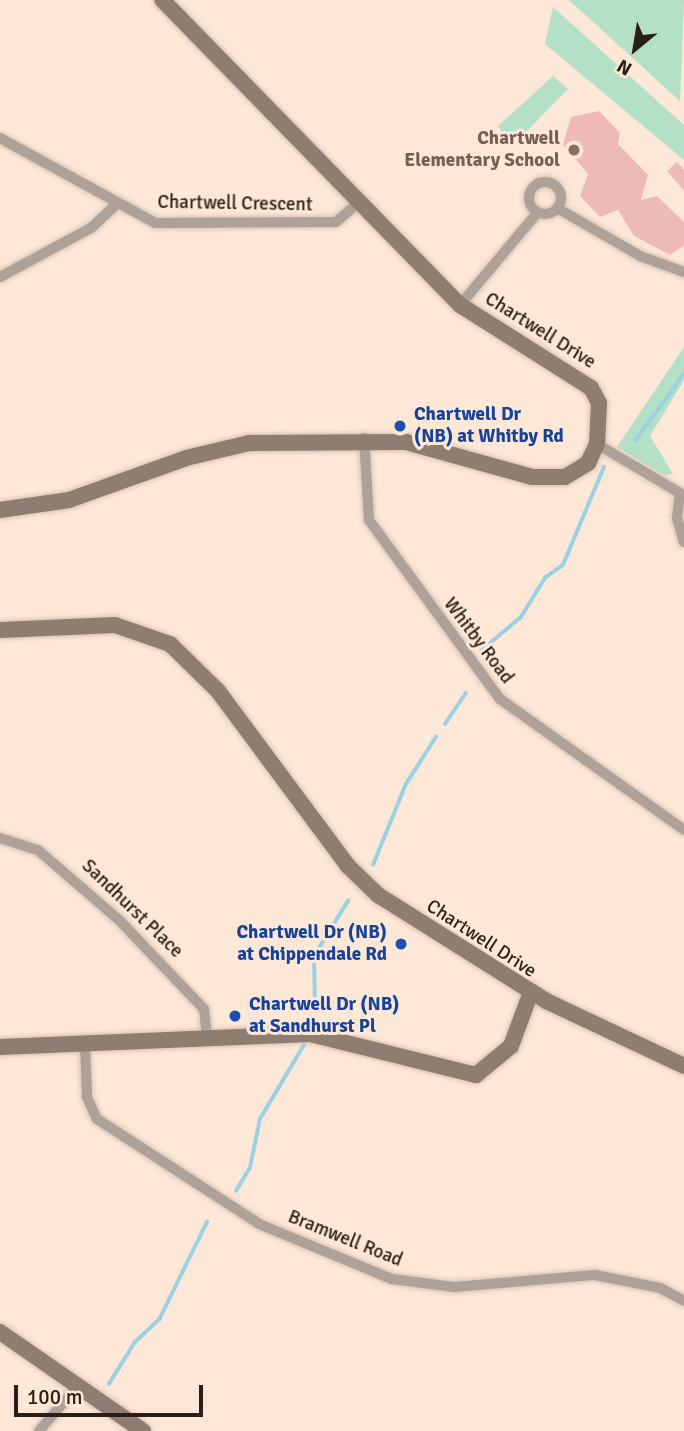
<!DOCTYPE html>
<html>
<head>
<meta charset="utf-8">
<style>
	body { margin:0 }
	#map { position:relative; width:684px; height:1431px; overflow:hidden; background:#fde7d6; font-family:Signika,sans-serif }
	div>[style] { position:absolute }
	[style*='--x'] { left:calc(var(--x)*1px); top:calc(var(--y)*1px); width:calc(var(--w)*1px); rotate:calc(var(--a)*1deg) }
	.green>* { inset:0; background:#b3e0c6 }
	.stream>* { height:3.5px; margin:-1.75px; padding:0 1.75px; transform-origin:1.75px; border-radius:1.75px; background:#9cd0e3 }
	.building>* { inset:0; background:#eebab8 }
	.roads { filter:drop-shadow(0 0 2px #d7c3b4) drop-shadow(0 0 2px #d7c3b4) }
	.street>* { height:10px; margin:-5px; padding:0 5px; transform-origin:5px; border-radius:5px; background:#ada198 }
	.street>.ring { margin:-5px; padding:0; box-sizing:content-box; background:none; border:10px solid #ada198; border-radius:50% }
	.secondary>* { height:16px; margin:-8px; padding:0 8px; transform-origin:8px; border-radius:8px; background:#8e7d70 }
	.dots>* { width:19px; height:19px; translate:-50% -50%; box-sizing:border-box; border:4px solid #fde7d6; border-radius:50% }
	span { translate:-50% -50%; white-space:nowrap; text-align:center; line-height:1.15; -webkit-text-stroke:6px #fde7d6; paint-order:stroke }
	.education-label { font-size:19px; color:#785e54; font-weight:700 }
	.right { translate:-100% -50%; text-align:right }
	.street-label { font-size:19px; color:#291f17 }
	.transit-label { font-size:19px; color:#164399; font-weight:700 }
	.left { translate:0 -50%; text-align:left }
	.north { position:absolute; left:600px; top:14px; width:70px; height:70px; -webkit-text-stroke:5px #fde7d6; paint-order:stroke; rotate:210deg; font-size:19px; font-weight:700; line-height:28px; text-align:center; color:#291f17 }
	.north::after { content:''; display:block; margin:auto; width:24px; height:32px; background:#291f17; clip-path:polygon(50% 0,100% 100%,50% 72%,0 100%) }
	.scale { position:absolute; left:14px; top:1385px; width:189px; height:32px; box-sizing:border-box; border:4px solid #291f17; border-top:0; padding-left:9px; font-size:21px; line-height:24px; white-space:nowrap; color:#291f17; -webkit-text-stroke:5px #fde7d6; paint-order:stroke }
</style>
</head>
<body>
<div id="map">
	<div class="green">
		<div style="clip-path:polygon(569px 0,684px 0,680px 101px)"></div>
		<div style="clip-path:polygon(553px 7px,684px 125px,684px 160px,545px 44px)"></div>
		<div style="clip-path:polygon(553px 76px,568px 89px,526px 132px,505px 137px,498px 126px)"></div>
		<div style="clip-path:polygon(684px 347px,684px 380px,650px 436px,673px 474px,664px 475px,617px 447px)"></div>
	</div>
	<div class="stream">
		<div style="--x:635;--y:441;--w:83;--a:-53.8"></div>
		<div style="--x:481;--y:651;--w:52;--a:-40.4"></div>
		<div style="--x:521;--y:617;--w:46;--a:-58.4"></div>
		<div style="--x:545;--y:578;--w:22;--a:-36"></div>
		<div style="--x:563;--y:565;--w:106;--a:-67.3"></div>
		<div style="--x:445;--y:724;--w:37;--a:-56"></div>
		<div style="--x:373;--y:865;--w:87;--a:-67.8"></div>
		<div style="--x:406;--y:784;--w:56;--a:-57.4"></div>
		<div style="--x:315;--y:1007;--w:51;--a:-91.1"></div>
		<div style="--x:314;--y:956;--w:65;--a:-58.3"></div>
		<div style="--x:236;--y:1191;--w:27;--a:-59"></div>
		<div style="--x:250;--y:1168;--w:50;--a:-78.5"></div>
		<div style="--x:260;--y:1119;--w:86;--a:-59.3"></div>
		<div style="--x:109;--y:1384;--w:49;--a:-58.2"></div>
		<div style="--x:135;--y:1342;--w:33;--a:-43"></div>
		<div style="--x:159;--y:1320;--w:109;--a:-63.9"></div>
	</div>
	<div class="building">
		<div style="clip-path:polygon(599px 111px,620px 133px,618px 144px,648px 175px,641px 200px,657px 196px,684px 222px,684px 246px,670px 255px,634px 236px,618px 210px,600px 217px,580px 196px,588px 174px,563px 145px,571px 117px)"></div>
		<div style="clip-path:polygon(677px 162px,684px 170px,684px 191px,667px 171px)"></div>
	</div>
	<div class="roads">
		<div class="street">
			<div style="--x:0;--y:138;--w:177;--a:28.7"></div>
			<div style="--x:155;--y:223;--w:181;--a:-0.3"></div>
			<div style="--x:336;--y:222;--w:29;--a:-41"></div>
			<div class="ring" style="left:529px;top:182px;width:22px;height:22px"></div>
			<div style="--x:557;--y:208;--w:96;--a:30"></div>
			<div style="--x:640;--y:256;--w:47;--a:20"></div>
			<div style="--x:0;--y:277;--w:103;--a:-28.3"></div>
			<div style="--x:91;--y:228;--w:34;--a:-43"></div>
			<div style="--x:460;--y:305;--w:121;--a:-50"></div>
			<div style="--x:364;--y:438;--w:82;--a:86.5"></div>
			<div style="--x:369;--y:520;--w:222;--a:53.8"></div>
			<div style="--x:500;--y:699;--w:226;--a:35.4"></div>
			<div style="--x:597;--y:444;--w:96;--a:30.6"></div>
			<div style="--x:680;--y:493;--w:25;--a:97"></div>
			<div style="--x:677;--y:518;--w:25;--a:74"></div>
			<div style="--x:0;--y:838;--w:40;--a:18"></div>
			<div style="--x:38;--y:850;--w:107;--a:40.8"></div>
			<div style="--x:119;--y:920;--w:123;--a:46.3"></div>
			<div style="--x:204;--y:1009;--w:27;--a:84"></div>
			<div style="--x:85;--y:1044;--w:53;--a:87.8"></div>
			<div style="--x:87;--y:1097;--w:24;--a:66"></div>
			<div style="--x:97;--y:1119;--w:193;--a:32.9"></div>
			<div style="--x:259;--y:1224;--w:144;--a:22.5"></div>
			<div style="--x:392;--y:1279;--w:63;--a:7.4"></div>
			<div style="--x:454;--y:1287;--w:142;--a:-4.9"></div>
			<div style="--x:595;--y:1275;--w:66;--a:11.3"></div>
			<div style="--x:660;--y:1288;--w:27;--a:28"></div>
			<div style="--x:39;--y:1431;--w:57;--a:-49.3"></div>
		</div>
		<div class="secondary">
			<div style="--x:0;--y:510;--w:70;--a:-8.2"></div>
			<div style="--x:69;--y:500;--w:124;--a:-19.7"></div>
			<div style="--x:186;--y:458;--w:65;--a:-13.4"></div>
			<div style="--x:249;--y:443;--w:157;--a:-0.4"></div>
			<div style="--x:406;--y:442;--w:131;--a:15.5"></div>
			<div style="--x:532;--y:477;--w:33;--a:0"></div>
			<div style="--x:565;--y:477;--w:27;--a:-31"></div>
			<div style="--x:588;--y:463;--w:21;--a:-65"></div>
			<div style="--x:597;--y:444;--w:41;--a:-87.2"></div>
			<div style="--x:599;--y:403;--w:17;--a:-118"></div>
			<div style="--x:591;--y:388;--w:155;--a:-147.6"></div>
			<div style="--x:460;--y:305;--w:426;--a:-134.3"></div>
			<div style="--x:0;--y:630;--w:115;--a:-2.5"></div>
			<div style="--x:115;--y:625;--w:58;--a:19.1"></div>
			<div style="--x:170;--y:644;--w:67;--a:44.4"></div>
			<div style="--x:218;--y:691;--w:218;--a:53.4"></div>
			<div style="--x:348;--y:866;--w:42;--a:44"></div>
			<div style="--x:378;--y:895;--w:199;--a:32.2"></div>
			<div style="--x:546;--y:1001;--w:153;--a:25.2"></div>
			<div style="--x:0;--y:1047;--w:310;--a:-2.4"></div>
			<div style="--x:310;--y:1034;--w:171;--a:13.9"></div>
			<div style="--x:476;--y:1075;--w:45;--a:-39.6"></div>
			<div style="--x:511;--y:1046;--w:58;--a:-69.7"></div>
			<div style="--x:0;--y:1332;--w:174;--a:34.7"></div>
		</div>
	</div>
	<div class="dots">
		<div style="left:574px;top:150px;background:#8d6e63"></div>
		<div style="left:400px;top:426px;background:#1a4fb4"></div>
		<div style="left:401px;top:944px;background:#1a4fb4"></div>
		<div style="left:235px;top:1016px;background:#1a4fb4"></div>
	</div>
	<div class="education-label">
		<span class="right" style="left:560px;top:150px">Chartwell<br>Elementary School</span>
	</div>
	<div class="street-label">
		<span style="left:235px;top:204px;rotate:1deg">Chartwell Crescent</span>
		<span style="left:540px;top:331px;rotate:32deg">Chartwell Drive</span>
		<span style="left:478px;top:641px;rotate:53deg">Whitby Road</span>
		<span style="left:132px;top:909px;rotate:44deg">Sandhurst Place</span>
		<span style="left:481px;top:939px;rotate:33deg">Chartwell Drive</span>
		<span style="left:345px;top:1239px;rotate:22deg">Bramwell Road</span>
	</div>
	<div class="transit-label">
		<span class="left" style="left:414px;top:426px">Chartwell Dr<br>(NB) at Whitby Rd</span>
		<span class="right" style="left:387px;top:944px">Chartwell Dr (NB)<br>at Chippendale Rd</span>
		<span class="left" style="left:249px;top:1016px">Chartwell Dr (NB)<br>at Sandhurst Pl</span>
	</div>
	<div class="north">N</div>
	<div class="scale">100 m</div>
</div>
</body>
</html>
